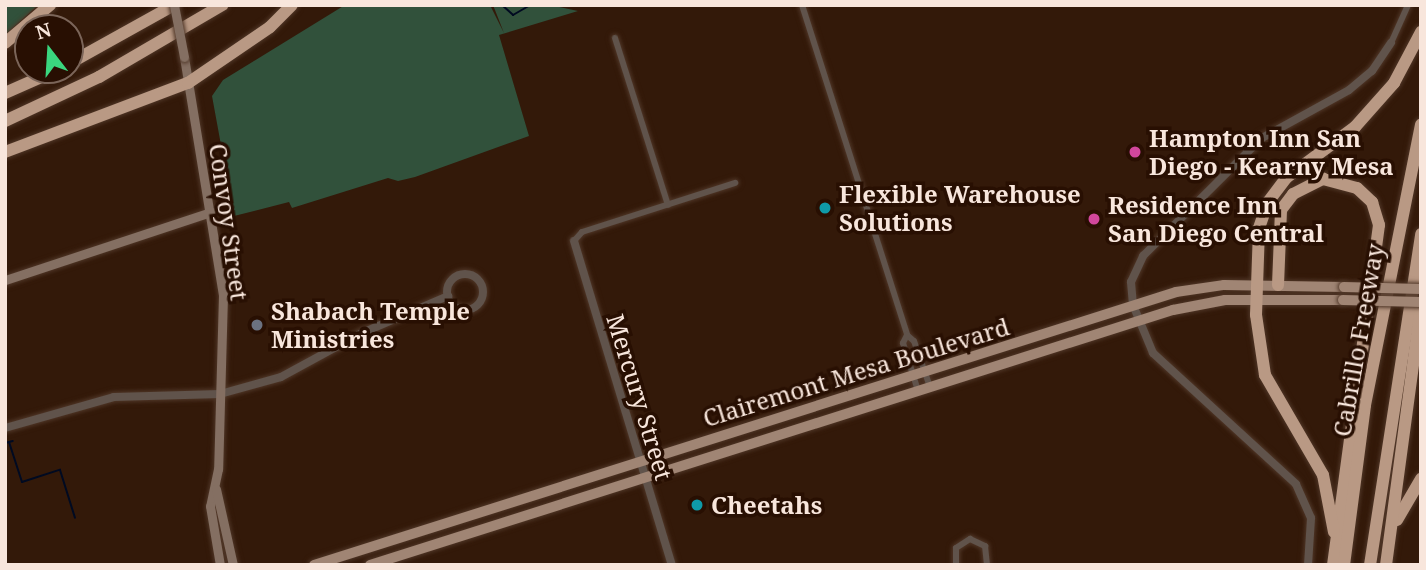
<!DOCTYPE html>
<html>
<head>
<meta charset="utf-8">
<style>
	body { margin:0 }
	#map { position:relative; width:1426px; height:570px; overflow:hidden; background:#331909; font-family:"Noto Serif",serif }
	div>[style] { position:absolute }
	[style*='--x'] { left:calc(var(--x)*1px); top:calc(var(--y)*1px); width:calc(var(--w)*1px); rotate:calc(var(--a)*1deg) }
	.green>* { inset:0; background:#31513b }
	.stream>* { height:2px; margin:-1px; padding:0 1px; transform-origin:1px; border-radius:1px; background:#000a21 }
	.roads { filter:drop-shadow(0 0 2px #4f3627) drop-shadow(0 0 2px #4f3627) }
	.minor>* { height:6px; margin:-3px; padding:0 3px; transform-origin:3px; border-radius:3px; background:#60534b }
	.tertiary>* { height:8px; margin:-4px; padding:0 4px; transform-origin:4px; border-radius:4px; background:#60534b }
	.tertiary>.ring { margin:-4px; padding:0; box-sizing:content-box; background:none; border:8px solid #60534b; border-radius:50% }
	.secondary>* { height:9px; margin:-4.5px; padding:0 4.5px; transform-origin:4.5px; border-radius:4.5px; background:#846f62 }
	.primary>* { height:10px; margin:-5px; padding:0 5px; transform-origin:5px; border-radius:5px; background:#a08574 }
	.motorway>* { height:12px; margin:-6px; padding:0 6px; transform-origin:6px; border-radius:6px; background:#b99984 }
	.bridges { filter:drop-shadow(0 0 2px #4f3627) drop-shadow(0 0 2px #4f3627) }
	.secondary-bridge>* { height:9px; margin:-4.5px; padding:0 4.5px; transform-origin:4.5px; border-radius:4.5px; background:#846f62 }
	.primary-bridge>* { height:10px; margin:-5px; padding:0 5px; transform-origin:5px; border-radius:5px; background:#a08574 }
	.dots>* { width:19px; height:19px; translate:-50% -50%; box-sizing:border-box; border:4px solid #280f02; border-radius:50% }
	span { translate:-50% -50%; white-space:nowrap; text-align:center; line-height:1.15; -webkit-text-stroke:7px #280f02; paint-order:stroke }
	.poi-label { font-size:24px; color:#f8e6dc; font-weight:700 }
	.left { translate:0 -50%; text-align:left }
	.street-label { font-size:24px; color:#f8e6dc }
	.frame { position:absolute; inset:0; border:7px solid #f8e6dc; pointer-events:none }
	.north { position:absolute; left:14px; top:14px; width:70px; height:70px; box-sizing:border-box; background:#280f02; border:2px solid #7b6559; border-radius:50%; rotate:343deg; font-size:19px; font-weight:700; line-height:28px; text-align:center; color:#f8e6dc }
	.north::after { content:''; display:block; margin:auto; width:24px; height:32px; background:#3ad77f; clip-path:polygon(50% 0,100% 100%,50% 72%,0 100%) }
</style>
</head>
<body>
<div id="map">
	<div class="green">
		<div style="clip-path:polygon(5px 5px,38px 5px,5px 35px)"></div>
		<div style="clip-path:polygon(345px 5px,490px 5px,504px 33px,493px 5px,550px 5px,578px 11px,499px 35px,529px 136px,415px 177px,398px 181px,388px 178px,292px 208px,289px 202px,234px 216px,212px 96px,223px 80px)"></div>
	</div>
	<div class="stream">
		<div style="--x:502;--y:5;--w:15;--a:42"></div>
		<div style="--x:513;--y:15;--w:20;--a:-30"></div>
		<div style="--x:9;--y:442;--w:42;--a:72"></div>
		<div style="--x:22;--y:482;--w:40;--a:-18"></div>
		<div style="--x:60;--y:470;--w:50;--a:72.6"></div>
		<div style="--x:5;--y:443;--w:8;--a:-14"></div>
	</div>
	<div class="roads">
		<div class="minor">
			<div style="--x:802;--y:5;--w:346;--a:72.3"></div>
			<div style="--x:907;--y:335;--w:9;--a:41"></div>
			<div style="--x:914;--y:341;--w:49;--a:70.8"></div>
			<div style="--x:615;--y:38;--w:175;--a:72.4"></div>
			<div style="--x:1391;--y:43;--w:42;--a:-65.9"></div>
			<div style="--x:574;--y:241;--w:12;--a:-48"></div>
			<div style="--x:582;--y:232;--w:161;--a:-17.8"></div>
			<div style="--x:907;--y:335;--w:9;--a:117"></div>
			<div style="--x:903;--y:343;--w:50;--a:72.6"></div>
			<div style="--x:956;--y:565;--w:17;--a:-90"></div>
			<div style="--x:956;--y:548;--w:17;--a:-33"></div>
			<div style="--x:970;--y:539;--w:17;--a:25"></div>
			<div style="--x:985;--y:546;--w:19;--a:84"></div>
		</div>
		<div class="tertiary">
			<div style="--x:574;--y:241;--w:338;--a:73.2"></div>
			<div class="ring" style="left:447px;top:274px;width:28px;height:28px"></div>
			<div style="--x:5;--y:428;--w:113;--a:-15.9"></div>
			<div style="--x:114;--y:397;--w:106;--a:-1.6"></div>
			<div style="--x:220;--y:394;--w:63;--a:-15.6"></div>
			<div style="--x:281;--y:377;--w:92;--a:-28.5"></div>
			<div style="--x:362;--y:333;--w:94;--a:-23.3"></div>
			<div style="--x:1308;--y:565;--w:47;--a:-86.3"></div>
			<div style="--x:1311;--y:518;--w:37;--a:-114"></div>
			<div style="--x:1296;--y:484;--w:194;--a:-137.5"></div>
			<div style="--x:1153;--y:353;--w:52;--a:-112.6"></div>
			<div style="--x:1133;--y:305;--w:23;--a:-95"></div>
			<div style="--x:1131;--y:282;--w:29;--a:-65"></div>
			<div style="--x:1143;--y:256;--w:168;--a:-44.8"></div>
			<div style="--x:1262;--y:138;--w:99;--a:-28.9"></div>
			<div style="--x:1349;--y:90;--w:30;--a:-40"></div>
			<div style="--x:1372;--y:71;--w:34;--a:-56"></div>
		</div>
		<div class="secondary">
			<div style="--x:184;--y:57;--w:241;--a:80.7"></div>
			<div style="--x:223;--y:295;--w:174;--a:91.6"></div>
			<div style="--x:218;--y:469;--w:38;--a:102"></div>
			<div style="--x:210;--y:506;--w:60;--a:80.4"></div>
			<div style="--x:5;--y:280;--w:217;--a:-18.3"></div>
			<div style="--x:216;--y:489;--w:78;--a:77.4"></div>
		</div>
		<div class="primary">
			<div style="--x:314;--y:565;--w:904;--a:-17.57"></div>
			<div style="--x:1176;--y:292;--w:49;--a:-8.3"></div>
			<div style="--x:1224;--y:285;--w:120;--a:1"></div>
			<div style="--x:370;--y:565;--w:843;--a:-17.62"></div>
			<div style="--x:1173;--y:310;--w:53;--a:-10.9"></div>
			<div style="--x:1225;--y:300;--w:118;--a:0"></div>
		</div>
		<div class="motorway">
			<div style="--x:5;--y:43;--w:59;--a:-40.2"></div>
			<div style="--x:70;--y:63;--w:119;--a:-29.1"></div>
			<div style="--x:5;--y:93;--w:57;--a:-23.9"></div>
			<div style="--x:5;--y:121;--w:104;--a:-25.1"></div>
			<div style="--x:99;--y:77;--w:143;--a:-30.3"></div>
			<div style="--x:5;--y:152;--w:196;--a:-20.7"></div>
			<div style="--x:188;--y:83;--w:99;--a:-34.3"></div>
			<div style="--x:270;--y:27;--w:31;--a:-45"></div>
			<div style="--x:1278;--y:285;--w:75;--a:-87.7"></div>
			<div style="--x:1281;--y:210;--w:20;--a:-53"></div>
			<div style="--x:1293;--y:194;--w:34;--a:-27"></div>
			<div style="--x:1323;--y:179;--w:35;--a:15"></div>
			<div style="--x:1357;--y:188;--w:21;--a:43"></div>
			<div style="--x:1372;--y:202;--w:24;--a:73"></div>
			<div style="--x:1379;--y:225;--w:343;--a:97.7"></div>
			<div style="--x:1397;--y:520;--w:48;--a:-59.7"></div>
			<div style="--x:1334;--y:532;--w:58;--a:-100.9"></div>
			<div style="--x:1323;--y:475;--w:116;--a:-120.1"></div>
			<div style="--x:1265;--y:375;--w:61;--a:-98.5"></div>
			<div style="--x:1256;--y:315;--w:87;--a:-88"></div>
			<div style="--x:1259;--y:228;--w:28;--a:-71"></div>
			<div style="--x:1268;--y:202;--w:30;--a:-53"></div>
			<div style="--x:1286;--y:178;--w:86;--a:-36.5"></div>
			<div style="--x:1355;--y:127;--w:59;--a:-48.4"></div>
			<div style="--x:1394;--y:83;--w:58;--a:-62.1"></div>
			<div style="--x:1344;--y:565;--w:161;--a:-82.5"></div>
			<div style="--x:1365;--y:405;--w:286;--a:-78.7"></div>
			<div style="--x:1370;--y:565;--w:335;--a:-81.2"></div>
			<div style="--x:1386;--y:565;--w:262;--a:-82.3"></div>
		</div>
	</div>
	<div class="bridges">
		<div class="secondary-bridge">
			<div style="--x:174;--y:5;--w:53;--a:79.1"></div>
		</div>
		<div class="primary-bridge">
			<div style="--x:1344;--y:287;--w:77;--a:1.5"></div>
			<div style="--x:1343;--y:300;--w:78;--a:1.5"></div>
		</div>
	</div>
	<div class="dots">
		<div style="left:1135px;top:152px;background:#d1479c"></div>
		<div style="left:825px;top:208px;background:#0f9aa8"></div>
		<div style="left:1094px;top:219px;background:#d1479c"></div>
		<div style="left:257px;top:325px;background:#6b7280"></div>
		<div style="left:697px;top:505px;background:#0f9aa8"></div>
	</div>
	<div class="poi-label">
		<span class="left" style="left:1149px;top:152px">Hampton Inn San<br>Diego - Kearny Mesa</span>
		<span class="left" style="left:839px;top:208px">Flexible Warehouse<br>Solutions</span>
		<span class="left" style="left:1108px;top:219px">Residence Inn<br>San Diego Central</span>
		<span class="left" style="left:271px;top:325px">Shabach Temple<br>Ministries</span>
		<span class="left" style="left:711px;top:505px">Cheetahs</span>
	</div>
	<div class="street-label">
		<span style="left:229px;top:222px;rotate:82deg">Convoy Street</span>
		<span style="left:1358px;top:340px;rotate:-80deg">Cabrillo Freeway</span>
		<span style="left:856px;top:372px;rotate:-17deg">Clairemont Mesa Boulevard</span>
		<span style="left:640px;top:397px;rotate:73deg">Mercury Street</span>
	</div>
	<div class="frame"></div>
	<div class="north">N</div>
</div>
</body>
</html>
